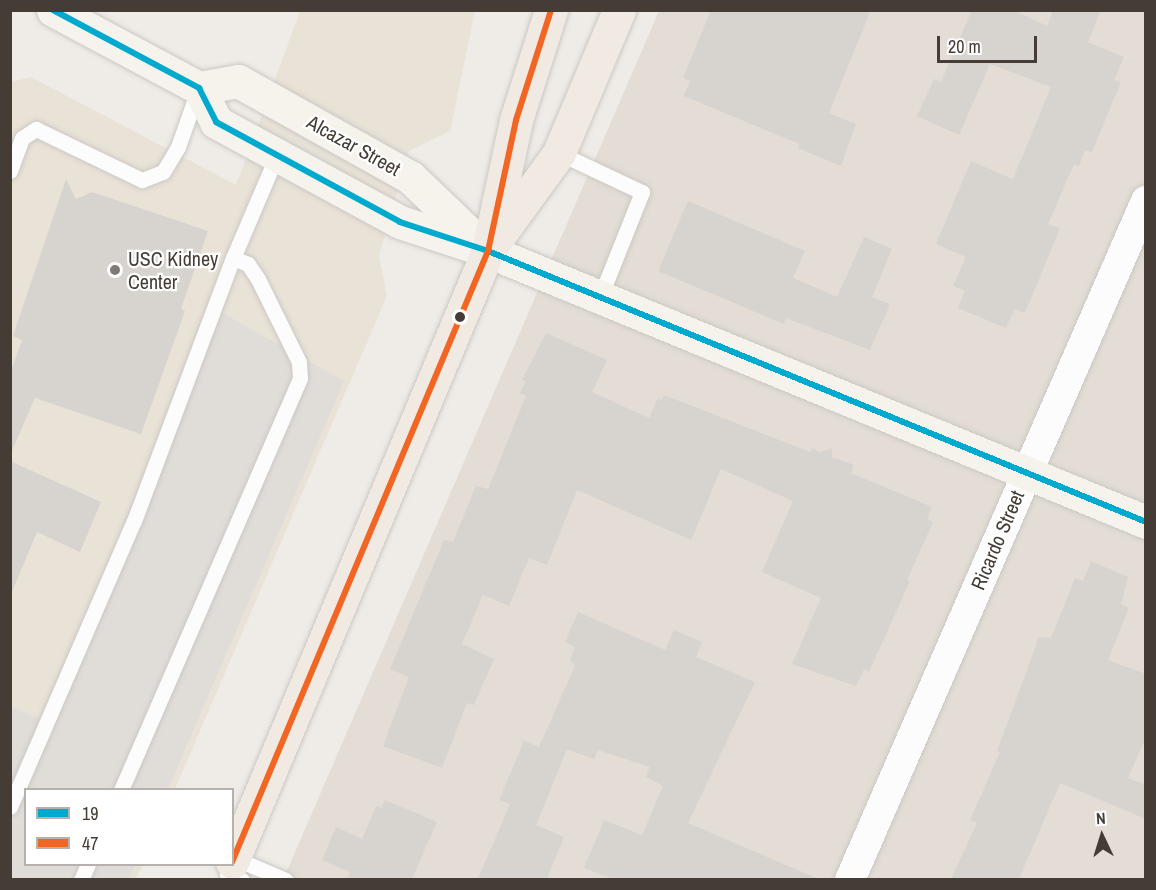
<!DOCTYPE html>
<html>
<head>
<meta charset="utf-8">
<style>
	body { margin:0 }
	#map { position:relative; width:1156px; height:890px; overflow:hidden; background:#efece8; font-family:"Archivo Narrow",sans-serif }
	div>[style] { position:absolute }
	[style*='--x'] { left:calc(var(--x)*1px); top:calc(var(--y)*1px); width:calc(var(--w)*1px); rotate:calc(var(--a)*1deg) }
	.residential>* { inset:0; background:#e3ddd5 }
	.education>* { inset:0; background:#e9e2d7 }
	.parking>* { inset:0; background:#e0ddd9 }
	.building>* { inset:0; background:#d7d3cf }
	.roads { filter:drop-shadow(0 0 2px #cbc8c4) drop-shadow(0 0 2px #cbc8c4) }
	.lane>* { height:15px; margin:-7.5px; padding:0 7.5px; transform-origin:7.5px; border-radius:7.5px; background:#fdfcfc }
	.street>* { height:30px; margin:-15px; padding:0 15px; transform-origin:15px; border-radius:15px; background:#fdfcfc }
	.secondary>* { height:33px; margin:-16.5px; padding:0 16.5px; transform-origin:16.5px; border-radius:16.5px; background:#f6f3ed }
	.primary>* { height:33px; margin:-16.5px; padding:0 16.5px; transform-origin:16.5px; border-radius:16.5px; background:#f0eae3 }
	.bus-1>* { height:6px; margin:-3px; padding:0 3px; transform-origin:3px; border-radius:3px; background:#00a9ce }
	.bus-2>* { height:6px; margin:-3px; padding:0 3px; transform-origin:3px; border-radius:3px; background:#f26522 }
	.dots>* { width:16px; height:16px; translate:-50% -50%; box-sizing:border-box; border:3px solid #fff; border-radius:50% }
	span { translate:-50% -50%; white-space:nowrap; text-align:center; line-height:1.15; -webkit-text-stroke:4.5px #fff; paint-order:stroke }
	.street-label { font-size:20px; color:#443c35 }
	.poi-label { font-size:20px; color:#443c35 }
	.left { translate:0 -50%; text-align:left }
	.frame { position:absolute; inset:0; border:12px solid #443c35; pointer-events:none }
	.legend { position:absolute; left:24px; top:788px; width:210px; height:78px; box-sizing:border-box; background:#fff; border:2px solid #b4b1ae; margin:0; padding:8px 10px; list-style:none; font-size:18px; color:#443c35 }
	.legend li { display:flex; align-items:center; gap:12px; height:30px }
	.legend b { width:30px; border:2px solid #b4b1ae }
	.north { position:absolute; left:1072px; top:806px; width:60px; height:60px; -webkit-text-stroke:4px #fff; paint-order:stroke; rotate:356deg; font-size:16px; font-weight:700; line-height:24px; text-align:center; color:#443c35 }
	.north::after { content:''; display:block; margin:auto; width:21px; height:27px; background:#443c35; clip-path:polygon(50% 0,100% 100%,50% 72%,0 100%) }
	.scale { position:absolute; left:937px; top:36px; width:100px; height:27px; box-sizing:border-box; border:3px solid #443c35; border-top:0; padding-left:8px; font-size:18px; line-height:21px; white-space:nowrap; color:#443c35; -webkit-text-stroke:4px #fff; paint-order:stroke }
</style>
</head>
<body>
<div id="map">
	<div class="residential">
		<div style="clip-path:polygon(659px 11px,1145px 11px,1145px 879px,283px 880px)"></div>
	</div>
	<div class="education">
		<div style="clip-path:polygon(300px 11px,475px 11px,450px 131px,409px 151px,379px 256px,387px 296px,175px 789px,26px 790px,26px 864px,143px 865px,136px 879px,11px 880px,11px 82px,31px 77px,236px 185px)"></div>
	</div>
	<div class="parking">
		<div style="clip-path:polygon(210px 306px,344px 381px,168px 789px,26px 790px,26px 864px,135px 865px,129px 879px,11px 880px,11px 706px,40px 719px,128px 516px)"></div>
	</div>
	<div class="building">
		<div style="clip-path:polygon(711px 10px,871px 10px,829px 113px,856px 124px,841px 166px,798px 148px,799px 144px,684px 96px,690px 81px,683px 78px)"></div>
		<div style="clip-path:polygon(972px 10px,1013px 10px,1047px 26px,1053px 10px,1101px 10px,1088px 42px,1124px 57px,1114px 80px,1121px 82px,1092px 152px,1085px 150px,1079px 166px,1074px 164px,1048px 224px,1060px 228px,1025px 313px,1015px 309px,1006px 328px,958px 308px,965px 291px,953px 286px,966px 257px,936px 244px,971px 161px,1013px 179px,1051px 87px,990px 64px,959px 135px,917px 116px,934px 79px,941px 82px)"></div>
		<div style="clip-path:polygon(66px 179px,76px 199px,92px 192px,208px 231px,181px 309px,185px 311px,141px 434px,35px 398px,10px 455px,10px 374px,22px 340px,13px 336px)"></div>
		<div style="clip-path:polygon(688px 201px,805px 251px,793px 278px,837px 297px,864px 237px,892px 249px,872px 297px,890px 304px,870px 350px,786px 318px,784px 324px,658px 271px)"></div>
		<div style="clip-path:polygon(546px 333px,607px 360px,592px 392px,649px 418px,658px 398px,662px 400px,664px 395px,810px 452px,812px 448px,820px 452px,832px 448px,832px 457px,854px 465px,851px 473px,932px 507px,927px 519px,933px 522px,907px 580px,910px 581px,869px 672px,864px 669px,856px 686px,792px 664px,821px 598px,762px 572px,793px 501px,721px 469px,691px 540px,577px 490px,547px 565px,529px 558px,509px 606px,483px 595px,462px 644px,494px 659px,474px 705px,467px 703px,442px 768px,383px 746px,409px 677px,390px 669px,444px 540px,453px 542px,476px 486px,488px 489px,526px 396px,520px 393px,526px 381px,522px 380px)"></div>
		<div style="clip-path:polygon(10px 461px,101px 502px,80px 552px,37px 532px,11px 594px)"></div>
		<div style="clip-path:polygon(1091px 561px,1128px 577px,1121px 604px,1129px 608px,1108px 660px,1146px 674px,1146px 737px,1128px 778px,1146px 785px,1146px 819px,1060px 783px,1019px 879px,951px 879px,977px 823px,970px 820px,1000px 752px,997px 751px,1039px 637px,1051px 638px,1075px 578px,1083px 581px)"></div>
		<div style="clip-path:polygon(578px 612px,665px 650px,674px 630px,702px 642px,696px 657px,755px 682px,688px 823px,819px 879px,613px 879px,584px 868px,604px 820px,642px 835px,663px 786px,646px 777px,650px 767px,598px 750px,594px 759px,567px 749px,536px 825px,564px 837px,547px 879px,478px 879px,510px 804px,499px 800px,524px 741px,539px 747px,575px 666px,570px 660px,575px 647px,565px 642px)"></div>
		<div style="clip-path:polygon(385px 800px,437px 822px,412px 879px,347px 879px,350px 872px,322px 860px,336px 827px,362px 839px,376px 806px,381px 808px)"></div>
	</div>
	<div class="roads">
		<div class="lane">
			<div style="--x:559;--y:153;--w:92;--a:25.2"></div>
			<div style="--x:642;--y:192;--w:113;--a:111.8"></div>
			<div style="--x:10;--y:171;--w:35;--a:-70"></div>
			<div style="--x:22;--y:138;--w:17;--a:-33"></div>
			<div style="--x:36;--y:129;--w:118;--a:25.7"></div>
			<div style="--x:142;--y:180;--w:22;--a:-21"></div>
			<div style="--x:163;--y:172;--w:29;--a:-59"></div>
			<div style="--x:178;--y:147;--w:60;--a:-70.7"></div>
			<div style="--x:121;--y:790;--w:449;--a:-66.5"></div>
			<div style="--x:300;--y:378;--w:16;--a:-94"></div>
			<div style="--x:299;--y:362;--w:93;--a:-116.3"></div>
			<div style="--x:258;--y:279;--w:18;--a:-124"></div>
			<div style="--x:248;--y:264;--w:16;--a:-158"></div>
			<div style="--x:10;--y:807;--w:312;--a:-66.6"></div>
			<div style="--x:134;--y:521;--w:281;--a:-69.4"></div>
			<div style="--x:233;--y:258;--w:110;--a:-66.9"></div>
			<div style="--x:234;--y:858;--w:56;--a:22.9"></div>
			<div style="--x:227;--y:874;--w:16;--a:22"></div>
			<div style="--x:81;--y:880;--w:17;--a:-66"></div>
		</div>
		<div class="street">
			<div style="--x:850;--y:880;--w:741;--a:-66.45"></div>
		</div>
		<div class="secondary">
			<div style="--x:53;--y:10;--w:166;--a:28.1"></div>
			<div style="--x:199;--y:88;--w:38;--a:63"></div>
			<div style="--x:216;--y:122;--w:209;--a:28.5"></div>
			<div style="--x:400;--y:222;--w:93;--a:18.2"></div>
			<div style="--x:488;--y:251;--w:712;--a:22.38"></div>
			<div style="--x:199;--y:88;--w:40;--a:-10"></div>
			<div style="--x:238;--y:81;--w:197;--a:29.2"></div>
			<div style="--x:410;--y:177;--w:97;--a:43.7"></div>
		</div>
		<div class="primary">
			<div style="--x:492;--y:245;--w:114;--a:-53.9"></div>
			<div style="--x:559;--y:153;--w:155;--a:-67.2"></div>
			<div style="--x:232;--y:862;--w:662;--a:-67.27"></div>
			<div style="--x:488;--y:251;--w:134;--a:-77.9"></div>
			<div style="--x:516;--y:120;--w:115;--a:-72.3"></div>
		</div>
	</div>
	<div class="bus-1">
		<div style="--x:53;--y:10;--w:166;--a:28.1"></div>
		<div style="--x:199;--y:88;--w:38;--a:63"></div>
		<div style="--x:216;--y:122;--w:209;--a:28.5"></div>
		<div style="--x:400;--y:222;--w:93;--a:18.2"></div>
		<div style="--x:488;--y:251;--w:712;--a:22.38"></div>
	</div>
	<div class="bus-2">
		<div style="--x:232;--y:862;--w:662;--a:-67.27"></div>
		<div style="--x:488;--y:251;--w:134;--a:-77.9"></div>
		<div style="--x:516;--y:120;--w:115;--a:-72.3"></div>
	</div>
	<div class="dots">
		<div style="left:115px;top:270px;background:#807a74"></div>
		<div style="left:460px;top:317px;background:#443c35"></div>
	</div>
	<div class="street-label">
		<span style="left:354px;top:145px;rotate:29deg">Alcazar Street</span>
		<span style="left:997px;top:540px;rotate:-67deg">Ricardo Street</span>
	</div>
	<div class="poi-label">
		<span class="left" style="left:128px;top:270px">USC Kidney<br>Center</span>
	</div>
	<div class="frame"></div>
	<ul class="legend">
	<li><b style="height:8px;background:#00a9ce"></b>19</li>
	<li><b style="height:8px;background:#f26522"></b>47</li>
	</ul>
	<div class="north">N</div>
	<div class="scale">20 m</div>
</div>
</body>
</html>
